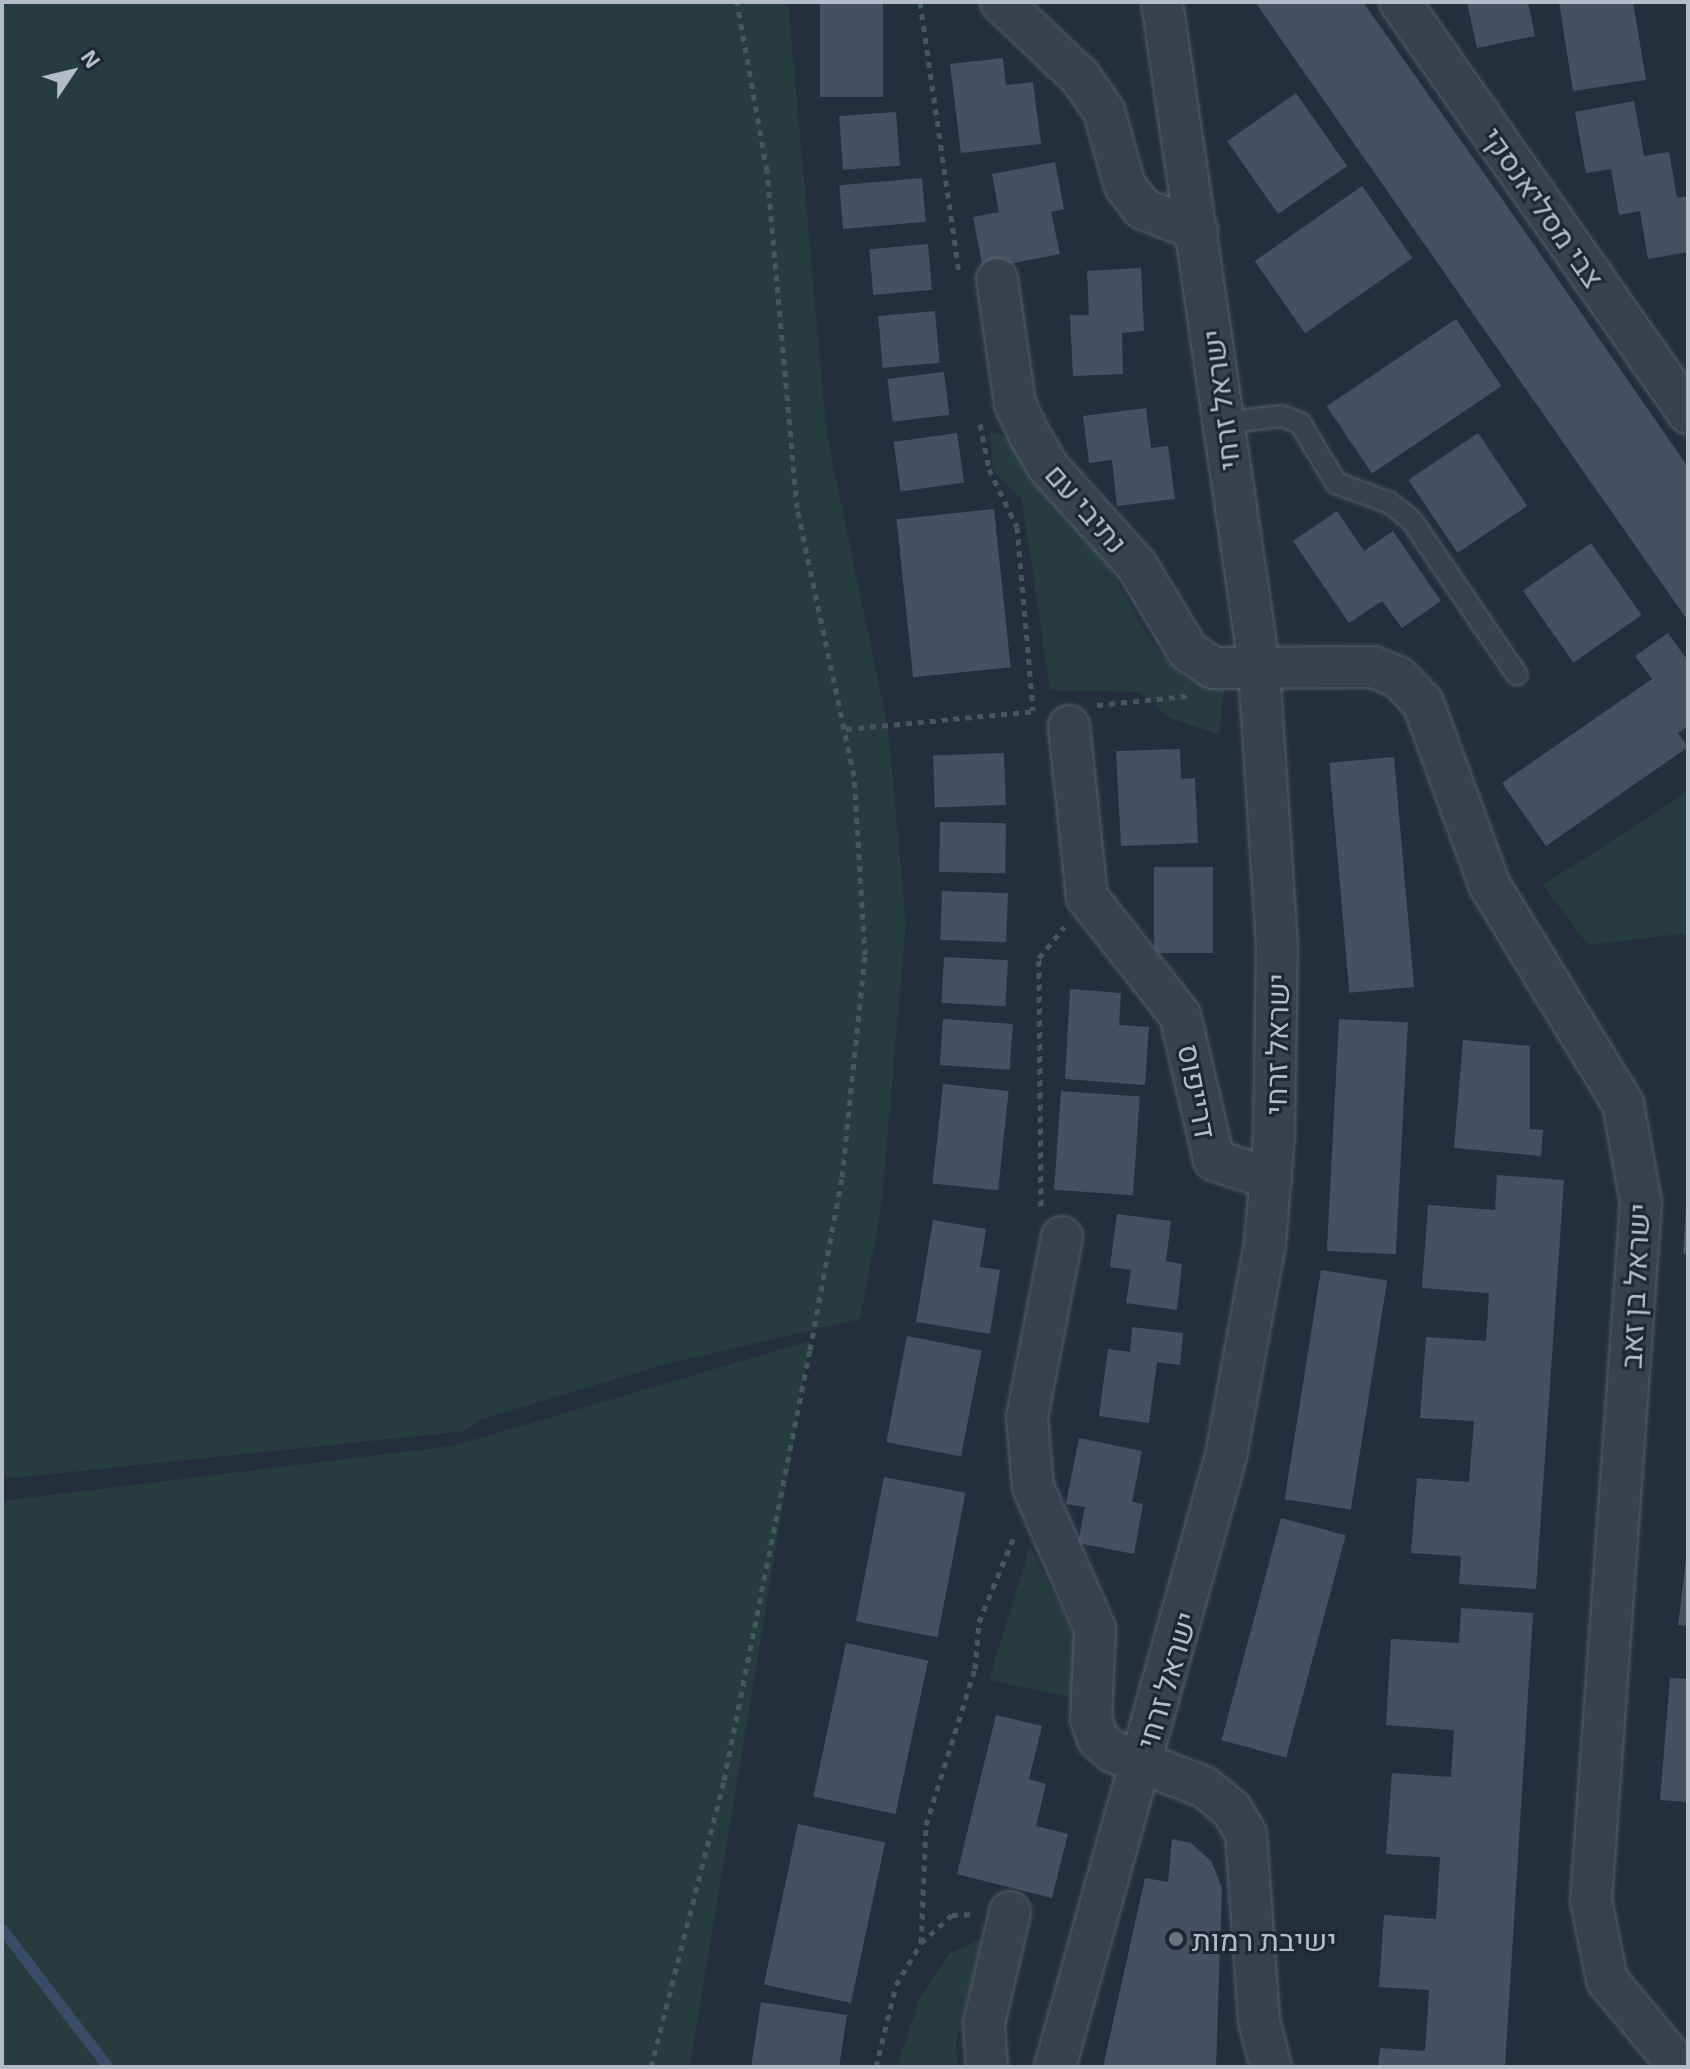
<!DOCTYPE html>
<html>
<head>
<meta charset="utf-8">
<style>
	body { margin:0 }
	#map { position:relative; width:1690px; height:2069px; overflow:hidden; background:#242f3e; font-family:"Exo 2",Heebo,sans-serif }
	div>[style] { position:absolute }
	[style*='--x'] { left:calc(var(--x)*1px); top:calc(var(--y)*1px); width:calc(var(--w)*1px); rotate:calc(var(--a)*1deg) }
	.green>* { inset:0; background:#263c3f }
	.stream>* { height:11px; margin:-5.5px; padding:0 5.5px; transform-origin:5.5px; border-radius:5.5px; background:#394c67 }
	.building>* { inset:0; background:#455162; transform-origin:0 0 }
	.path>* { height:5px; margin-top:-2.5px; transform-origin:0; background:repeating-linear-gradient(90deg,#44595c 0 6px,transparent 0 12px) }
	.roads { filter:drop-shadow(0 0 2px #565f6c) drop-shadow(0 0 2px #565f6c) }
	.lane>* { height:20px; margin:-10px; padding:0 10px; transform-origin:10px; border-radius:10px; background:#38414e }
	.street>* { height:40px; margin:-20px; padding:0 20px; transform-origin:20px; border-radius:20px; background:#38414e }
	.dots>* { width:22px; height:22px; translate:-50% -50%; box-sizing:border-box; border:4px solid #1d2633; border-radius:50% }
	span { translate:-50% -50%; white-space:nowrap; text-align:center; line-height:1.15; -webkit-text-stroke:6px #1d2633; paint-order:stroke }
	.street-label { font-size:30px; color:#b4bcc9 }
	.poi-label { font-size:30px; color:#b4bcc9 }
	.left { translate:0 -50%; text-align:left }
	.frame { position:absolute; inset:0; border:4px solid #b4bcc9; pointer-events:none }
	.north { position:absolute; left:32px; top:32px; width:80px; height:80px; -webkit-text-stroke:6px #1d2633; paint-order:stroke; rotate:55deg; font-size:22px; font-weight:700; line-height:32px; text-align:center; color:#b4bcc9 }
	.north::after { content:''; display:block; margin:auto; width:28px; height:36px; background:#b4bcc9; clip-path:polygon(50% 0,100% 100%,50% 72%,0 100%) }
</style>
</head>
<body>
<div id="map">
	<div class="green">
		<div style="clip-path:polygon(2px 2px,788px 2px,827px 436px,888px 728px,906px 924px,881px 1210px,860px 1319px,666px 1364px,479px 1420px,466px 1431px,2px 1479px)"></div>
		<div style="clip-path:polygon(990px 432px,1011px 437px,1109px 568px,1152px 643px,1186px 679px,1224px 690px,1219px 735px,1170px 718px,1139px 692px,1050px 690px,1022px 500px,993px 470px)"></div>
		<div style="clip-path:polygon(1688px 792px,1688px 933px,1588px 945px,1543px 885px)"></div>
		<div style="clip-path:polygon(810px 1341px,690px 2067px,2px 2067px,2px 1501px,453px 1446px)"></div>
		<div style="clip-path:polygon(1030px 1546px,1077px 1642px,1073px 1698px,989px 1680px)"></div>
		<div style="clip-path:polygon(982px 1938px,955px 2048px,960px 2067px,897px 2067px,920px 1998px,949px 1954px)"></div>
	</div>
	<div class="stream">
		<div style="--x:2;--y:1929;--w:174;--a:52.5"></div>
	</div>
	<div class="building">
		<div style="left:820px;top:2px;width:63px;height:95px"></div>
		<div style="clip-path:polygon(1255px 2px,1363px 2px,1500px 196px,1688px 467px,1688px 621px)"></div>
		<div style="clip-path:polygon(1467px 2px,1528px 2px,1535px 36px,1477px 48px)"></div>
		<div style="clip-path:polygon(1559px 2px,1633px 2px,1646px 80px,1573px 91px)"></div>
		<div style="clip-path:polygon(1003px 58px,1006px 85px,1033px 82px,1041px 144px,961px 153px,950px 64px)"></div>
		<div style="left:1296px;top:93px;width:89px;height:84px;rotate:55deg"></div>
		<div style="clip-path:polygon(1634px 101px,1644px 156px,1669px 152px,1677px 198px,1688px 196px,1688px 252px,1648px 259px,1640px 211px,1619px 215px,1611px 169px,1586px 173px,1575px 112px)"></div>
		<div style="left:896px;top:112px;width:54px;height:57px;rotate:86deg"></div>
		<div style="clip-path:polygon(1055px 162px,1064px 209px,1051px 212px,1060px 254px,983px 269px,973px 217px,999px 212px,992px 174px)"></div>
		<div style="left:922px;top:178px;width:44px;height:83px;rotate:85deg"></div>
		<div style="left:1362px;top:186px;width:88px;height:131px;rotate:55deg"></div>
		<div style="left:928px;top:244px;width:46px;height:59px;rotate:85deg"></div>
		<div style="clip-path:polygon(1141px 268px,1144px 331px,1122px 333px,1123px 374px,1073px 376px,1070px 315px,1089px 315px,1087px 271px)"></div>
		<div style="left:935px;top:311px;width:52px;height:57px;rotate:85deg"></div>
		<div style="left:1456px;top:319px;width:81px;height:156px;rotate:56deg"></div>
		<div style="left:944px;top:372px;width:43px;height:57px;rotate:83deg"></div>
		<div style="clip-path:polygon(1146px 408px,1151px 448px,1168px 446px,1175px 499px,1117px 506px,1112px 460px,1089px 463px,1083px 416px)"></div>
		<div style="left:957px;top:433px;width:50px;height:64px;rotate:82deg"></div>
		<div style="left:1478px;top:433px;width:88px;height:84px;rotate:56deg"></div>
		<div style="left:994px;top:509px;width:159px;height:98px;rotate:84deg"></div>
		<div style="clip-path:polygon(1337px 511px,1364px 551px,1393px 531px,1441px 601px,1402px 628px,1382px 601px,1349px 623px,1293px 541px)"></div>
		<div style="left:1591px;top:543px;width:88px;height:83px;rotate:55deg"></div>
		<div style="clip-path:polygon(1668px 633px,1688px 661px,1688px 726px,1678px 733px,1688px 747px,1546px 846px,1502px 783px,1652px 679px,1635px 656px)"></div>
		<div style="clip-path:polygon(1180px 749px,1181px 779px,1195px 778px,1198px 843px,1121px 846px,1116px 751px)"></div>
		<div style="left:1004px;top:753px;width:52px;height:71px;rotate:88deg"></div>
		<div style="left:1394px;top:757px;width:231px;height:65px;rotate:85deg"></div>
		<div style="left:940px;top:822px;width:66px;height:50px;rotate:1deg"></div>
		<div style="left:1154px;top:867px;width:59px;height:86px"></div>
		<div style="left:942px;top:891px;width:66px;height:49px;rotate:2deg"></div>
		<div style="left:944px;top:957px;width:64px;height:46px;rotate:3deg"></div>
		<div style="clip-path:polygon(1070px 989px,1121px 993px,1119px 1025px,1149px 1027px,1145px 1085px,1065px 1079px)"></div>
		<div style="left:943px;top:1019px;width:70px;height:46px;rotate:4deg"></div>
		<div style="left:1339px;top:1019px;width:69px;height:232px;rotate:3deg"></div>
		<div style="clip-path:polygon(1463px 1040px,1530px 1046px,1530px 1129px,1543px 1130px,1541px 1156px,1454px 1148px)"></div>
		<div style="left:943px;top:1084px;width:66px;height:100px;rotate:6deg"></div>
		<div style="left:1061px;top:1091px;width:79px;height:99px;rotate:4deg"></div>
		<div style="clip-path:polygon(1497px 1175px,1564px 1180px,1536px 1589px,1459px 1584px,1461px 1556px,1411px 1553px,1417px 1478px,1469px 1482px,1474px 1421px,1420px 1418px,1426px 1337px,1486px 1341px,1489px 1293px,1422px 1288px,1428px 1205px,1495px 1210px)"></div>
		<div style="clip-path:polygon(1686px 1207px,1688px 1207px,1688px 1254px,1683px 1254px)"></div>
		<div style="clip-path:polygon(1117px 1214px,1171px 1221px,1166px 1261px,1182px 1264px,1177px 1310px,1126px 1303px,1131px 1270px,1110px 1267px)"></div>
		<div style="clip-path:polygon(933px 1220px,986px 1229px,980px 1267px,1000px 1270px,990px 1334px,916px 1322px)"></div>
		<div style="left:1321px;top:1270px;width:67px;height:232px;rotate:9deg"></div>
		<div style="clip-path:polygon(1132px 1327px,1183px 1333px,1180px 1365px,1157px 1362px,1149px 1423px,1099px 1416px,1108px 1349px,1130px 1352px)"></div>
		<div style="left:907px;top:1336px;width:76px;height:108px;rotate:11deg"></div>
		<div style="clip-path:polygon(1079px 1438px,1142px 1451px,1132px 1502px,1143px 1504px,1134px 1554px,1078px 1543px,1085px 1507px,1066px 1504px)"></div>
		<div style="left:884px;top:1477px;width:83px;height:147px;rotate:11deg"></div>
		<div style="left:1281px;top:1518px;width:67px;height:230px;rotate:15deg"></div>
		<div style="clip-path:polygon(1688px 1543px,1688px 1626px,1678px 1625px)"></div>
		<div style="clip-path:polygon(1461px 1608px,1533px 1613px,1505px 2067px,1378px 2067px,1380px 2048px,1425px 2051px,1429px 1990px,1379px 1987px,1384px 1915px,1436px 1919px,1440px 1857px,1386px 1854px,1392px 1773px,1451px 1777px,1454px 1730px,1386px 1725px,1391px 1639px,1459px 1643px)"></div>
		<div style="left:846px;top:1643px;width:84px;height:157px;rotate:12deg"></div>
		<div style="clip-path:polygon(1670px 1678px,1688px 1679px,1688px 1802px,1660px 1800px)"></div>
		<div style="clip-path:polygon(996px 1715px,1042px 1726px,1029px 1779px,1046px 1784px,1036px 1826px,1068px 1834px,1052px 1898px,957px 1874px)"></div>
		<div style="left:798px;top:1824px;width:89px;height:164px;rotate:12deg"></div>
		<div style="clip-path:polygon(1172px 1839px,1191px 1843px,1212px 1862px,1222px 1888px,1216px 2067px,1103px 2067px,1145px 1878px,1168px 1882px)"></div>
		<div style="clip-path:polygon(761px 2002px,847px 2015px,839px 2067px,751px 2067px)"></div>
	</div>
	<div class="path">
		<div style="--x:920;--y:2;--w:272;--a:81.8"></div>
		<div style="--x:980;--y:424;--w:46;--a:78.7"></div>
		<div style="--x:989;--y:469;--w:64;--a:64.2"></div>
		<div style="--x:1017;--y:527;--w:184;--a:85"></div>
		<div style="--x:1097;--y:705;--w:90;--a:-5.7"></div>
		<div style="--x:846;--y:729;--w:191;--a:-5.4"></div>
		<div style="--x:1041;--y:1206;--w:248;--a:-90.5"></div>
		<div style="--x:1039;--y:958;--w:40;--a:-51"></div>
		<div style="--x:921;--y:1943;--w:118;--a:-87.6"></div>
		<div style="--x:926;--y:1825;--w:164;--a:-72.6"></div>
		<div style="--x:975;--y:1669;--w:47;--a:-85.1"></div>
		<div style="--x:979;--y:1622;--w:90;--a:-67.7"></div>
		<div style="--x:651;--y:2067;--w:296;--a:-75.7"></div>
		<div style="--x:724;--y:1780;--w:439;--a:-78.7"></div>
		<div style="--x:810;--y:1350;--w:176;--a:-79.5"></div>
		<div style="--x:842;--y:1177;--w:223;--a:-84.1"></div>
		<div style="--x:865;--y:955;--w:179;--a:-93.5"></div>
		<div style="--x:854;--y:776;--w:274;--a:-102"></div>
		<div style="--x:797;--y:508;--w:338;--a:-95.1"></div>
		<div style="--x:767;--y:171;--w:172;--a:-100.1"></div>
		<div style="--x:876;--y:2067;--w:84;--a:-76.3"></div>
		<div style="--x:896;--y:1985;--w:49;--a:-59.2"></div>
		<div style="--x:921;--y:1943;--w:42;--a:-42.1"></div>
		<div style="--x:952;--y:1915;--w:21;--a:-3"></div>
	</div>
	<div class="roads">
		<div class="lane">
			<div style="--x:1222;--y:423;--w:60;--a:-6.7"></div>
			<div style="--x:1282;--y:416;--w:19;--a:21"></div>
			<div style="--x:1300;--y:423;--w:70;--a:59"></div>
			<div style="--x:1336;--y:483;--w:58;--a:20.3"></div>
			<div style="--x:1390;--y:503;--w:28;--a:39"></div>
			<div style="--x:1412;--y:521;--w:186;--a:55.7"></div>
		</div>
		<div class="street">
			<div style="--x:1001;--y:2;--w:109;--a:43.5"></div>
			<div style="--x:1080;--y:77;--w:42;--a:54.8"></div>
			<div style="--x:1104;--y:111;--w:78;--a:74.4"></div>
			<div style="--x:1125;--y:186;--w:29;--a:52"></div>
			<div style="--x:1143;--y:209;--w:58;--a:21.3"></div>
			<div style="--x:1400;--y:2;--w:502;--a:54.98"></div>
			<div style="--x:997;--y:279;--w:126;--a:81.8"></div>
			<div style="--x:1015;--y:404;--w:33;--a:65"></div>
			<div style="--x:1029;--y:434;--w:39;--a:60"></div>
			<div style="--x:1049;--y:468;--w:132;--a:48.1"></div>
			<div style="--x:1137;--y:566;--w:99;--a:59"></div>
			<div style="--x:1188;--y:651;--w:30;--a:34"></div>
			<div style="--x:1213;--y:668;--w:160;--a:-0.4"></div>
			<div style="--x:1373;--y:667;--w:27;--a:22"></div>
			<div style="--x:1398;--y:677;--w:36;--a:46"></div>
			<div style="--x:1423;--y:703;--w:195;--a:69.9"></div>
			<div style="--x:1490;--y:886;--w:255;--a:58.6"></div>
			<div style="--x:1623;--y:1104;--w:101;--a:79.7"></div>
			<div style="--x:1641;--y:1203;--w:699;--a:94.1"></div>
			<div style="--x:1591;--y:1900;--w:82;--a:78.7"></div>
			<div style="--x:1607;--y:1980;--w:113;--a:50.4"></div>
			<div style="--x:1069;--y:726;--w:172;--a:84"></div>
			<div style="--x:1087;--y:897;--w:150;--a:51.8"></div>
			<div style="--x:1180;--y:1015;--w:149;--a:76.8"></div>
			<div style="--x:1214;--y:1160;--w:60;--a:18.4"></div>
			<div style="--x:1062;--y:1237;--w:183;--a:101"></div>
			<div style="--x:1027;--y:1417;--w:70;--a:85.1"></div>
			<div style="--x:1033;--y:1487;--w:155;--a:66.4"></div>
			<div style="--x:1095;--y:1629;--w:90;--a:92.5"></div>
			<div style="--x:1091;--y:1719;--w:21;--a:71"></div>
			<div style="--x:1098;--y:1739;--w:20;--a:41"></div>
			<div style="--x:1113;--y:1752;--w:97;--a:21"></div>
			<div style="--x:1204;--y:1787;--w:36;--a:39"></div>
			<div style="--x:1232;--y:1810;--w:28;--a:60"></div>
			<div style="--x:1246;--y:1834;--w:187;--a:86"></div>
			<div style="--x:1259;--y:2021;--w:48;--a:75.4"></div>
			<div style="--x:987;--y:2067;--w:43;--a:-94"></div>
			<div style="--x:984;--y:2024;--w:115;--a:-76.9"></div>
			<div style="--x:1055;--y:2067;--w:634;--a:-74.36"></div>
			<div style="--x:1226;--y:1456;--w:217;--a:-79.6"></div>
			<div style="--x:1265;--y:1243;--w:108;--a:-85.2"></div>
			<div style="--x:1274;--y:1135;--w:188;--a:-89.1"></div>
			<div style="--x:1277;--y:947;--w:283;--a:-93.7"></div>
			<div style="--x:1259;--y:665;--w:670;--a:-98.32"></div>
		</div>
	</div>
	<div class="dots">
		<div style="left:1176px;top:1939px;background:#6b7280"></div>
	</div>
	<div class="street-label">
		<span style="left:1544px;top:207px;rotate:55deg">צבי מסליאנסקי</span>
		<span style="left:1220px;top:400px;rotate:-97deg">ישראל זרחי</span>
		<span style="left:1087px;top:508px;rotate:49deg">נתיבי עם</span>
		<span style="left:1276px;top:1044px;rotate:-89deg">ישראל זרחי</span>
		<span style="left:1198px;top:1091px;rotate:79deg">דרייפוס</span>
		<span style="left:1634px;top:1286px;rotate:-87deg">ישראל בן זאב</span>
		<span style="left:1166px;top:1680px;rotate:-73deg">ישראל זרחי</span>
	</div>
	<div class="poi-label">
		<span class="left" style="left:1192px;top:1939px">ישיבת רמות</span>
	</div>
	<div class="frame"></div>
	<div class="north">N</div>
</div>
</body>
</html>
